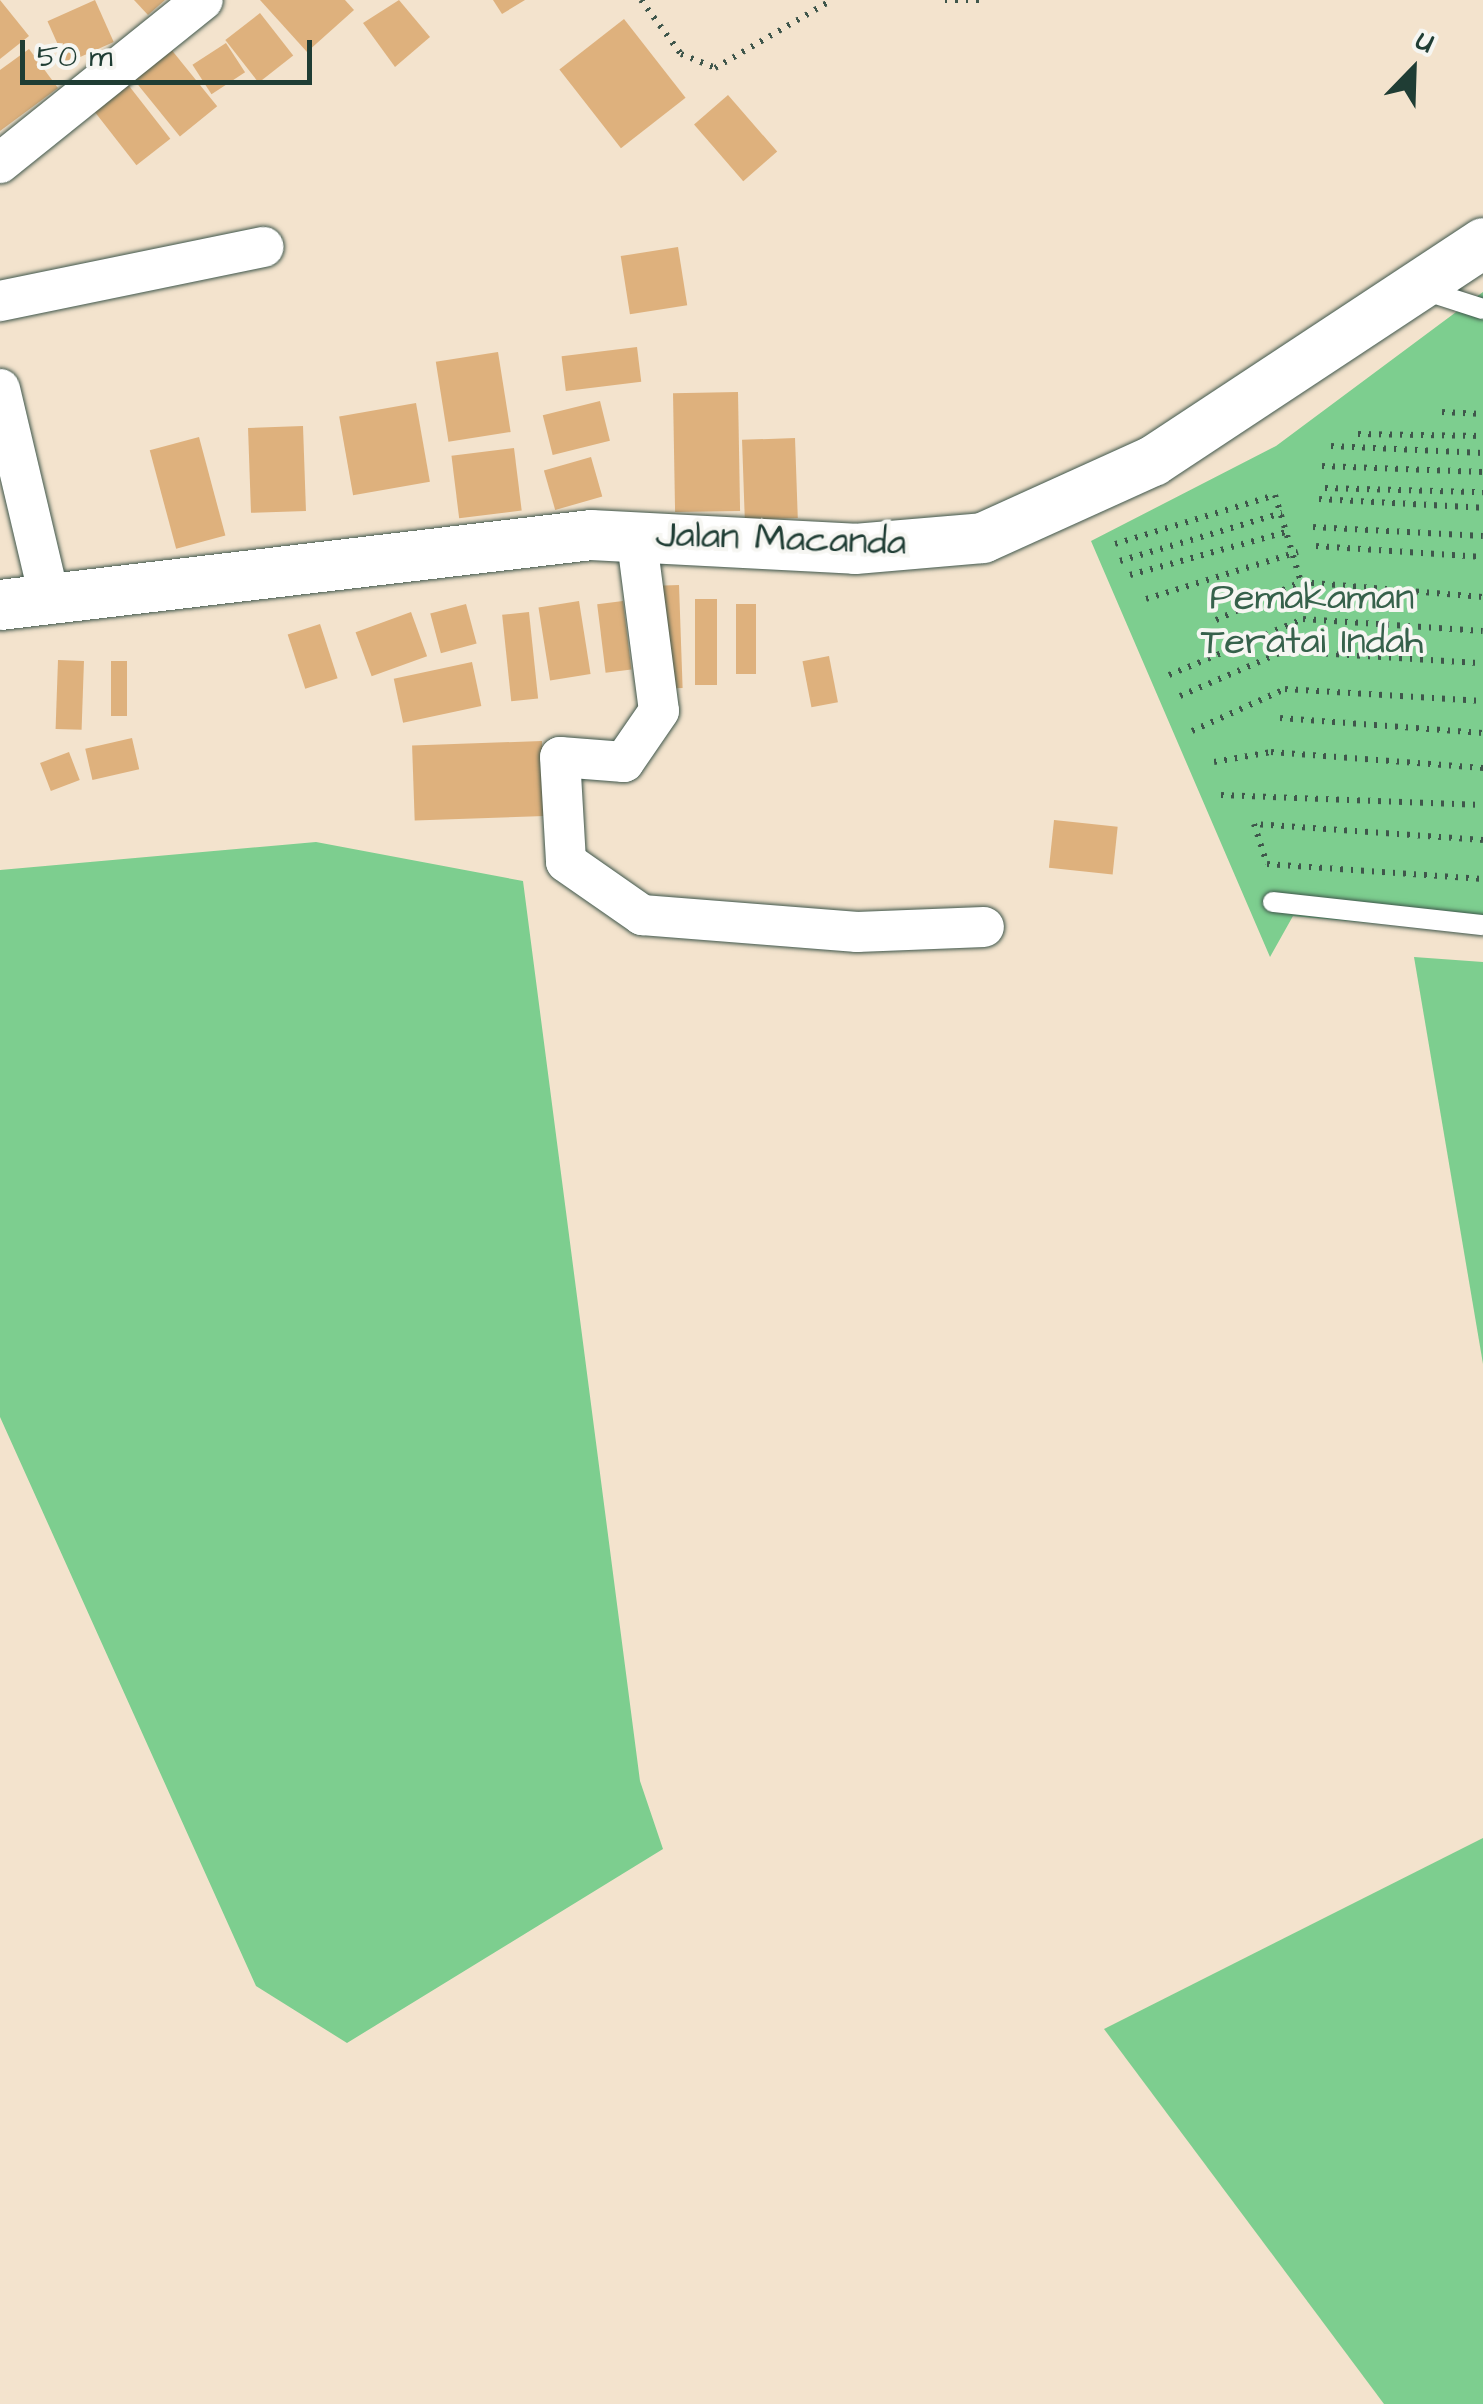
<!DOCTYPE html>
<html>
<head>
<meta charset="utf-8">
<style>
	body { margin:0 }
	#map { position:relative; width:1483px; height:2404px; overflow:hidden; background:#f3e3cd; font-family:"Architects Daughter",sans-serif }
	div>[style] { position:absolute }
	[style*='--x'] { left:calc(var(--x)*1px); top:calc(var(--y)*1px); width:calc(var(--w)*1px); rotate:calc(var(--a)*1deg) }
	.green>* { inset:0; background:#7dce8f }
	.building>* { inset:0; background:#deb17d; transform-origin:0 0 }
	.path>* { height:6px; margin-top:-3px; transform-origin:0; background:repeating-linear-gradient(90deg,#3f564b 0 2.5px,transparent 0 10.5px) }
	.roads { filter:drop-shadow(0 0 2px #3f564b) drop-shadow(0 0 2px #3f564b) }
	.service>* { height:20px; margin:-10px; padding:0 10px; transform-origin:10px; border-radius:10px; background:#fff }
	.minor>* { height:40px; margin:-20px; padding:0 20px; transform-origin:20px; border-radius:20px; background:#fff }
	.tertiary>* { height:50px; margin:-25px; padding:0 25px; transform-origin:25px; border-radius:25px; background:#fff }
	span { translate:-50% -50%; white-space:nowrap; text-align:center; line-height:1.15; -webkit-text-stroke:8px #f6f6f2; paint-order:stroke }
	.street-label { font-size:38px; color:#1f3d34 }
	.park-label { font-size:38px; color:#36614b }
	.north { position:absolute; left:1363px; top:20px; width:100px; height:100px; -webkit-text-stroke:8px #f6f6f2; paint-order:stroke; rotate:23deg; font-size:28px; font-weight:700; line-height:40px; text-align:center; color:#1f3d34 }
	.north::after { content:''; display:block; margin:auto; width:35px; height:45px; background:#1f3d34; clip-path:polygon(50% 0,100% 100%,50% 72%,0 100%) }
	.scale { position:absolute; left:20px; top:40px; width:292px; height:45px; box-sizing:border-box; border:5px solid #1f3d34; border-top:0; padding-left:12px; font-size:30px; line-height:35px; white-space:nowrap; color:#1f3d34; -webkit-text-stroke:8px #f6f6f2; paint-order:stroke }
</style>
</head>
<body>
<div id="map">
	<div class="green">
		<div style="clip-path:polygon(1483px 292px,1483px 933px,1293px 916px,1270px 957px,1091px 541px,1276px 446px)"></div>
		<div style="clip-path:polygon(316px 842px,523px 881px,640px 1781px,663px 1849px,347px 2043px,256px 1986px,0 1417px,0 870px)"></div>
		<div style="clip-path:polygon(1414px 957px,1483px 962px,1483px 1364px)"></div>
		<div style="clip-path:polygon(1483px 1838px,1483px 2404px,1384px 2404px,1104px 2029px)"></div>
	</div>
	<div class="building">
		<div style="clip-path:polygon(0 0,29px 36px,0 59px)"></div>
		<div style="left:95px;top:0;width:46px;height:52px;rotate:66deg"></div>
		<div style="clip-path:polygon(134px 0,165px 0,148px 15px)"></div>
		<div style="clip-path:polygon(260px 0,345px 0,354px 10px,307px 52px)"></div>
		<div style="clip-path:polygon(399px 0,430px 37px,395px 67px,363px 23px)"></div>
		<div style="clip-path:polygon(493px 0,525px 0,502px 14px)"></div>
		<div style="left:260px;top:13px;width:54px;height:44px;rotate:52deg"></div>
		<div style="left:624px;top:19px;width:100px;height:82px;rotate:52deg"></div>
		<div style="left:226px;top:43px;width:35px;height:40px;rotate:57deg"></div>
		<div style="left:170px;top:48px;width:75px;height:48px;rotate:51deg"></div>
		<div style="clip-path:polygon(29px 49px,58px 88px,0 131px,0 70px)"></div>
		<div style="left:126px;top:82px;width:72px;height:43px;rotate:52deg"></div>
		<div style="left:728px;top:95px;width:75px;height:45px;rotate:49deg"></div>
		<div style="left:678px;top:247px;width:59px;height:58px;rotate:81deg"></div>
		<div style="left:637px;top:347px;width:35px;height:76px;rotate:83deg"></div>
		<div style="left:498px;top:352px;width:81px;height:63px;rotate:81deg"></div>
		<div style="left:738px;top:392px;width:119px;height:65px;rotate:89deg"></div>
		<div style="left:600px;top:401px;width:41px;height:59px;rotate:76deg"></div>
		<div style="left:416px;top:403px;width:80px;height:78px;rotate:80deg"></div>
		<div style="left:303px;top:426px;width:85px;height:55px;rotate:88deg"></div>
		<div style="left:199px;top:437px;width:102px;height:51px;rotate:75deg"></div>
		<div style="left:795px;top:438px;width:80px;height:53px;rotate:88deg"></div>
		<div style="left:514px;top:448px;width:63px;height:63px;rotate:83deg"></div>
		<div style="left:591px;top:457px;width:41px;height:49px;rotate:74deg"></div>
		<div style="left:679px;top:585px;width:103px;height:22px;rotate:88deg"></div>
		<div style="left:695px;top:599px;width:22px;height:86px"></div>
		<div style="left:579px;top:601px;width:74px;height:41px;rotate:81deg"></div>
		<div style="left:623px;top:601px;width:69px;height:26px;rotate:83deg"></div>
		<div style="left:466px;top:604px;width:41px;height:37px;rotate:75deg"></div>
		<div style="left:736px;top:604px;width:20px;height:70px"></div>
		<div style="left:411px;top:612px;width:47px;height:59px;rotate:70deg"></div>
		<div style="left:529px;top:612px;width:87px;height:27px;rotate:84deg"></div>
		<div style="left:320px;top:624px;width:57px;height:34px;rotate:72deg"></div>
		<div style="left:829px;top:656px;width:47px;height:27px;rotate:79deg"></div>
		<div style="left:58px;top:660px;width:26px;height:69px;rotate:2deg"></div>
		<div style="left:111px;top:661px;width:16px;height:55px"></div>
		<div style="left:472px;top:662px;width:45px;height:80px;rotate:78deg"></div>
		<div style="left:132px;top:738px;width:32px;height:48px;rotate:77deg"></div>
		<div style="left:542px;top:741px;width:75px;height:130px;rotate:88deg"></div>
		<div style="left:69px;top:752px;width:30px;height:31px;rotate:69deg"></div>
		<div style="left:1054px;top:820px;width:64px;height:48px;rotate:6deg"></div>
	</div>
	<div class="path">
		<div style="--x:641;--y:0;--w:67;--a:53.5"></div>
		<div style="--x:681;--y:54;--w:37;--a:22"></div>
		<div style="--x:715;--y:68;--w:135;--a:-30.2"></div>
		<div style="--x:945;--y:0;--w:34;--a:0"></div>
		<div style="--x:1442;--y:412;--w:41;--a:2.8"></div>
		<div style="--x:1358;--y:434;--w:125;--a:0.9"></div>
		<div style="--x:1331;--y:446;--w:152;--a:2.6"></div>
		<div style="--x:1322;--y:466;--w:161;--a:2.1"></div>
		<div style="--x:1325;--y:488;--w:158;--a:1.5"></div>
		<div style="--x:1319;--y:499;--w:164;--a:3.1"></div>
		<div style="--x:1313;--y:527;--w:170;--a:3"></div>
		<div style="--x:1115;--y:544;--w:167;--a:-17"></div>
		<div style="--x:1275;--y:495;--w:91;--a:73.4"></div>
		<div style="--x:1316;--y:546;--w:167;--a:3.8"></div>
		<div style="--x:1120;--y:561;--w:169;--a:-16.5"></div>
		<div style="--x:1130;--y:575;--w:166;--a:-15.4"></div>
		<div style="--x:1146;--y:599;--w:159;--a:-17.2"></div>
		<div style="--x:1216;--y:620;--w:93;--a:-24.1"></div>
		<div style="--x:1301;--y:582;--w:183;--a:4.7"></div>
		<div style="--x:1169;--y:675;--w:145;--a:-22.7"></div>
		<div style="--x:1303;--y:619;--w:180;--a:3.8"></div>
		<div style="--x:1180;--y:696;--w:113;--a:-23.4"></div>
		<div style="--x:1284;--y:651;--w:199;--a:3.5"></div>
		<div style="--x:1280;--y:718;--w:204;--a:4.2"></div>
		<div style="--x:1192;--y:731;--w:102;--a:-24.3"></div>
		<div style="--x:1285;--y:689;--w:198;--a:3.5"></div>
		<div style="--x:1214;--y:762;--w:58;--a:-10"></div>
		<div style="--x:1271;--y:752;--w:213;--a:4.3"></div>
		<div style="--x:1221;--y:795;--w:262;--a:2.2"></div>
		<div style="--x:1483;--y:840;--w:230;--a:-176"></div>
		<div style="--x:1254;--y:824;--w:42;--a:72"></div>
		<div style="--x:1267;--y:864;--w:217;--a:4"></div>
	</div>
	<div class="roads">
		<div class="service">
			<div style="--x:1424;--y:290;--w:62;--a:17.9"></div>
			<div style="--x:1273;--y:902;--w:211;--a:6.3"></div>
		</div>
		<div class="minor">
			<div style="--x:0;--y:163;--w:260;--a:-38.8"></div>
			<div style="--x:0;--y:301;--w:269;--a:-11.6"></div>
			<div style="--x:0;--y:389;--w:214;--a:76.7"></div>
			<div style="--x:636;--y:534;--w:178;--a:82.6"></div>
			<div style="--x:659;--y:711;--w:62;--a:124.5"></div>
			<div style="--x:624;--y:762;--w:64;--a:-175.5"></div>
			<div style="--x:560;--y:757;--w:105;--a:86.7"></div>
			<div style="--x:566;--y:862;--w:93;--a:34.9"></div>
			<div style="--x:642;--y:915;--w:216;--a:4.5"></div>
			<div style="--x:857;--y:932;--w:127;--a:-2.3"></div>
		</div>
		<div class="tertiary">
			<div style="--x:0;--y:605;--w:595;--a:-6.75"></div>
			<div style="--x:591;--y:535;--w:264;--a:3"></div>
			<div style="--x:855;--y:549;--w:128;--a:-4.9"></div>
			<div style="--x:983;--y:538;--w:187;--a:-24.4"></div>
			<div style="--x:1153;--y:461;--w:396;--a:-33.4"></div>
		</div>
	</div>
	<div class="street-label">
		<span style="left:781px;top:540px;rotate:2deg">Jalan Macanda</span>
	</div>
	<div class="park-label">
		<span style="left:1312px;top:621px">Pemakaman<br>Teratai Indah</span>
	</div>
	<div class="north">U</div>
	<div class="scale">50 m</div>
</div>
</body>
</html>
